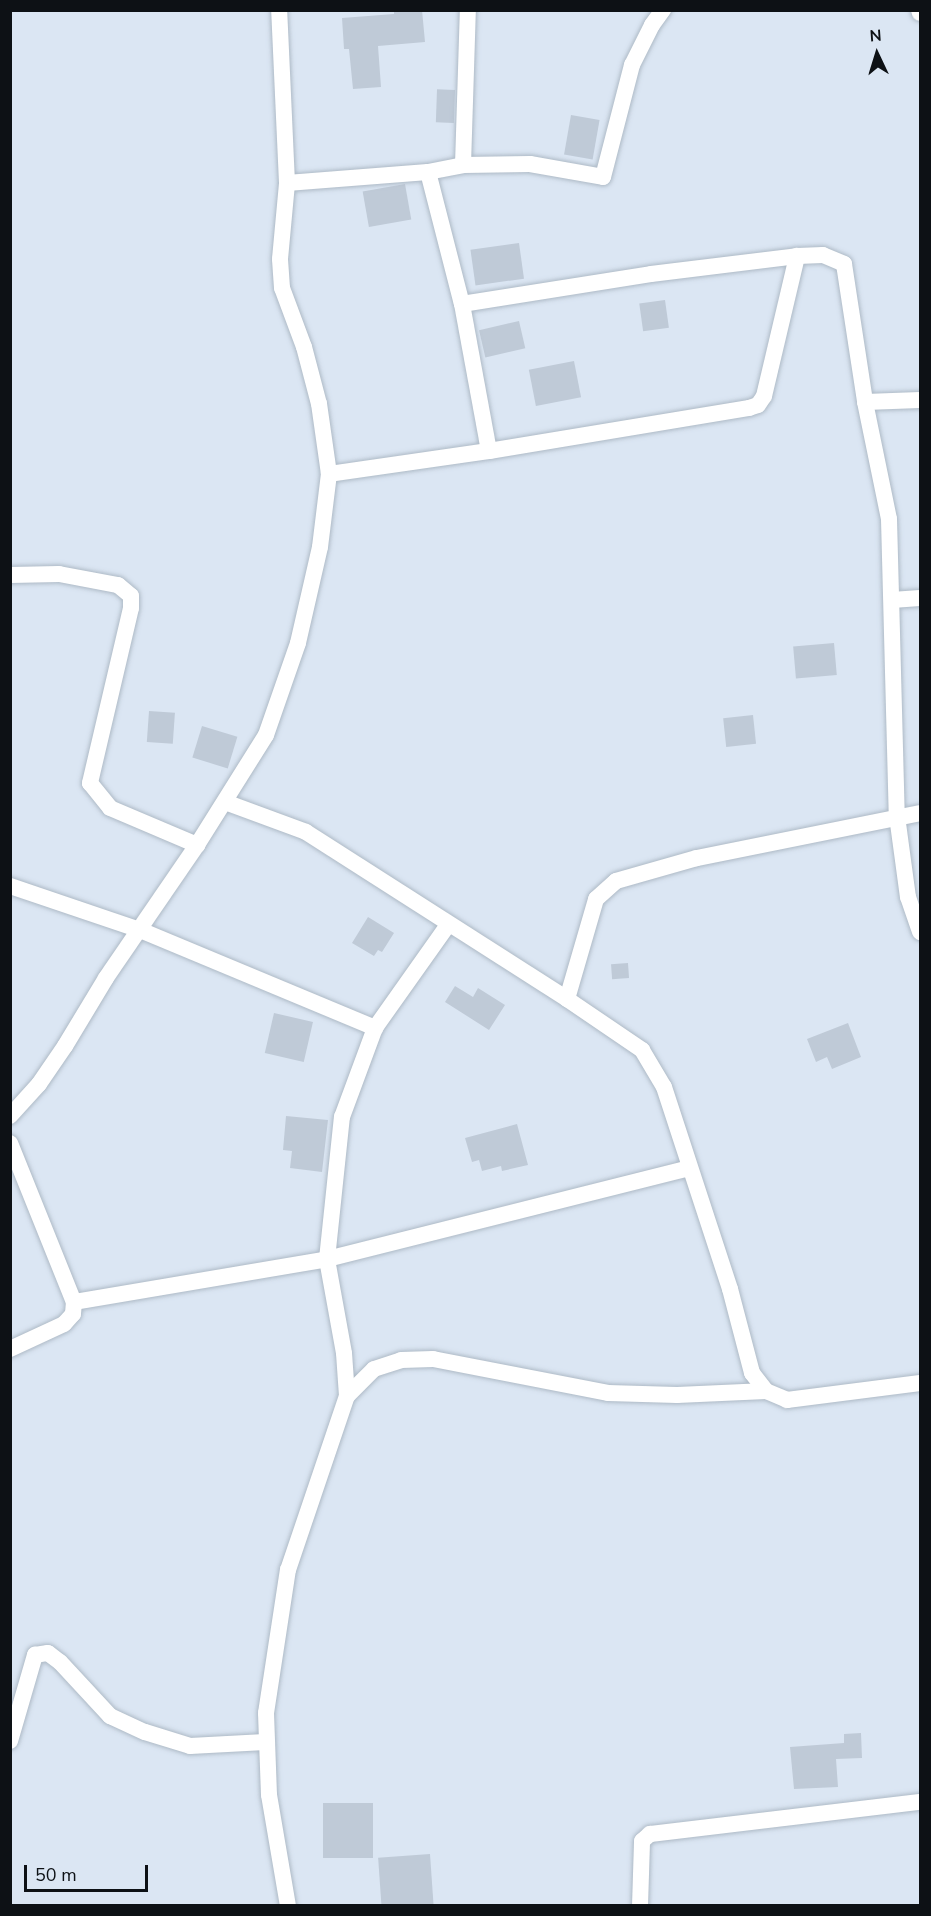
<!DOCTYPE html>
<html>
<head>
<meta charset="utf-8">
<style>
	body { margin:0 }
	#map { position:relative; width:931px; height:1916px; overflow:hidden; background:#dbe6f3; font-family:"Nunito Sans",sans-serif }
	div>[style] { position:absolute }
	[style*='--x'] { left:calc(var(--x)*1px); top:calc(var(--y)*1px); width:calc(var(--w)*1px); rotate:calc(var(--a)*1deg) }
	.building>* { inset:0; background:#bfcad7; transform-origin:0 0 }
	.roads { filter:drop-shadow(0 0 2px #aebac6) drop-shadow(0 0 2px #aebac6) }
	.minor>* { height:16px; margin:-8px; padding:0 8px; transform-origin:8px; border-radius:8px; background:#fff }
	span { translate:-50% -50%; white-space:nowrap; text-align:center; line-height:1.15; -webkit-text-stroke:5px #dbe6f3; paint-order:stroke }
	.frame { position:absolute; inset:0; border:12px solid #0d1115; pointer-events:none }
	.north { position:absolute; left:847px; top:24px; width:60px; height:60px; -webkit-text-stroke:4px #dbe6f3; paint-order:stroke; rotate:356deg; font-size:16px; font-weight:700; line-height:24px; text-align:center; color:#0d1115 }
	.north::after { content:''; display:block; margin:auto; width:21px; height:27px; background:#0d1115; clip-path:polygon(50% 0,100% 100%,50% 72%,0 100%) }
	.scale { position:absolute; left:24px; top:1865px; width:124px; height:27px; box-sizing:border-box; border:3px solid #0d1115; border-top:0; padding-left:8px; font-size:18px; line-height:21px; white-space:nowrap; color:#0d1115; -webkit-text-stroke:4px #dbe6f3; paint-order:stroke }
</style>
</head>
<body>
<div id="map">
	<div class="building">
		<div style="clip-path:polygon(394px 10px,422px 10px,425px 42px,378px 46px,381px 87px,353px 89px,349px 49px,344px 49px,342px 18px,394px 14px)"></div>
		<div style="left:455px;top:90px;width:33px;height:18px;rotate:92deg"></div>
		<div style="left:571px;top:115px;width:29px;height:40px;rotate:10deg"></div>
		<div style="left:405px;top:184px;width:36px;height:43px;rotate:80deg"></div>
		<div style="left:519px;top:243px;width:36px;height:49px;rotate:82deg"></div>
		<div style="left:665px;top:300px;width:28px;height:26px;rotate:82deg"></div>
		<div style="left:519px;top:321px;width:28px;height:41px;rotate:77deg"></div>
		<div style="left:574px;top:361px;width:37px;height:46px;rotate:79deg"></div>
		<div style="left:834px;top:643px;width:32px;height:41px;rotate:85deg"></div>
		<div style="left:149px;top:711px;width:26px;height:31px;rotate:4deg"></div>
		<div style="left:753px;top:715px;width:29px;height:30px;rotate:84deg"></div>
		<div style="left:202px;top:726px;width:37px;height:33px;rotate:17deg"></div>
		<div style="clip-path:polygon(368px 917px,394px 933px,382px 952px,378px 950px,374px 956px,352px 943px)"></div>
		<div style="left:628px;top:963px;width:15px;height:17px;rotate:86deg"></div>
		<div style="clip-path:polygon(455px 986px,473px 997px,478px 988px,505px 1005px,489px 1030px,445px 1002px)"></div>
		<div style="left:274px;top:1013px;width:40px;height:41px;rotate:13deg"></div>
		<div style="clip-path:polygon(848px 1023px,861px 1057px,832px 1069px,827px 1057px,816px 1062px,807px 1039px)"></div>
		<div style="clip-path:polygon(286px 1116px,328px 1120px,322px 1172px,290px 1168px,292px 1151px,283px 1150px)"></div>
		<div style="clip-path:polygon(517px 1124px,528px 1165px,502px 1171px,501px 1166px,482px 1171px,479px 1160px,472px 1162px,465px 1138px)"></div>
		<div style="clip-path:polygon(861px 1733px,862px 1758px,836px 1759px,838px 1787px,794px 1789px,790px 1747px,844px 1743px,844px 1734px)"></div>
		<div style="left:373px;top:1803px;width:55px;height:50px;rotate:90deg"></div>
		<div style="left:430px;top:1854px;width:51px;height:52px;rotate:86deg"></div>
	</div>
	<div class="roads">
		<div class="minor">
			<div style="--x:919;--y:10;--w:3;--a:72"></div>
			<div style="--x:463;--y:165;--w:155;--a:-88.2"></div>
			<div style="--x:428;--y:172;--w:136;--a:75.6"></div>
			<div style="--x:462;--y:304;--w:149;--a:79.6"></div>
			<div style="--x:287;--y:183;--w:141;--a:-4.5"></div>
			<div style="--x:428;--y:172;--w:36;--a:-11"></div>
			<div style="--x:463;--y:165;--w:67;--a:-0.9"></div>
			<div style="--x:530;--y:164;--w:74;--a:10.1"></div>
			<div style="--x:603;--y:177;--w:116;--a:-75.5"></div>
			<div style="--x:632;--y:65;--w:45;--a:-63.4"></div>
			<div style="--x:652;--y:25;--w:19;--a:-54"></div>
			<div style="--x:462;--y:304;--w:191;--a:-9"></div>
			<div style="--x:651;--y:274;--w:147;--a:-7"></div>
			<div style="--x:797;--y:256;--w:26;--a:-2"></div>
			<div style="--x:823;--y:255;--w:23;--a:23"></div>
			<div style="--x:844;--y:264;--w:140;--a:81.3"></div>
			<div style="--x:865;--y:402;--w:119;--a:78.4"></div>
			<div style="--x:889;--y:519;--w:297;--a:88.5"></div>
			<div style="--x:897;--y:816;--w:82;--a:82.3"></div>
			<div style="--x:908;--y:897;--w:37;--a:71"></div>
			<div style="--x:865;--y:402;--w:55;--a:-2.1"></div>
			<div style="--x:329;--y:474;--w:162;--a:-8.2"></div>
			<div style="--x:489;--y:451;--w:264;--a:-9.4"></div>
			<div style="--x:749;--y:408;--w:9;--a:-18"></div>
			<div style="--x:758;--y:405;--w:11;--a:-56"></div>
			<div style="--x:764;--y:396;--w:144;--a:-76.7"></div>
			<div style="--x:10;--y:575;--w:49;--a:-1.2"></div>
			<div style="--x:59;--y:574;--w:60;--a:10.6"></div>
			<div style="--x:118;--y:585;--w:17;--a:40"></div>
			<div style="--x:131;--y:596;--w:12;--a:90"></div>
			<div style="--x:131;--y:608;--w:180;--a:103.2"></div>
			<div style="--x:90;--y:783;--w:32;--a:51"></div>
			<div style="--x:110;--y:808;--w:95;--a:23"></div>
			<div style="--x:892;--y:600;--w:28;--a:-4"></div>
			<div style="--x:225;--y:802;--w:86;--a:20.3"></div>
			<div style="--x:306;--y:832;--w:310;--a:32.6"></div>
			<div style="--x:567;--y:999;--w:91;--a:34.2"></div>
			<div style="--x:642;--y:1050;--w:43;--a:59.3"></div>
			<div style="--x:664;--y:1087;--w:213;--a:71.9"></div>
			<div style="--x:730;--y:1289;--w:87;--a:75.3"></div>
			<div style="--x:752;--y:1373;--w:23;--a:52"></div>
			<div style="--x:766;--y:1391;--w:23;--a:23"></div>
			<div style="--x:787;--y:1400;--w:134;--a:-7.3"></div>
			<div style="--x:10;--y:886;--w:137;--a:18.7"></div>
			<div style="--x:140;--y:930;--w:255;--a:22.6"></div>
			<div style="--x:567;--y:999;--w:104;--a:-73.8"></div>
			<div style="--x:596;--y:899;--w:27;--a:-42"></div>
			<div style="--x:616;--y:881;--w:84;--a:-15.9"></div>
			<div style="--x:697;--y:858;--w:227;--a:-11.4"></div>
			<div style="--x:10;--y:1116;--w:43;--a:-47.8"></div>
			<div style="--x:39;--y:1084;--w:46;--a:-55.6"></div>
			<div style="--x:65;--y:1046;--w:79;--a:-58.9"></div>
			<div style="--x:106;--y:978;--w:161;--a:-55.6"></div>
			<div style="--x:197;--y:845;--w:130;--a:-57.9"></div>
			<div style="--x:266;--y:735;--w:97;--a:-70.8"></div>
			<div style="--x:298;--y:643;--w:98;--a:-77.1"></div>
			<div style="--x:320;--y:547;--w:74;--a:-83"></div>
			<div style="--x:329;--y:474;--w:71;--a:-98.1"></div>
			<div style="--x:319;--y:404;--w:59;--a:-104.7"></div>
			<div style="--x:304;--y:347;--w:63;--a:-110.4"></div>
			<div style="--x:282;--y:288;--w:29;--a:-94"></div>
			<div style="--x:280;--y:259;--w:76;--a:-84.7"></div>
			<div style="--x:287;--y:183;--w:173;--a:-92.6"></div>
			<div style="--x:10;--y:1143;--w:171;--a:68.1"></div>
			<div style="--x:74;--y:1302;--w:12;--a:95"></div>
			<div style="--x:73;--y:1314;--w:13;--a:132"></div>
			<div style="--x:64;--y:1324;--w:60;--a:155.2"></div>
			<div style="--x:74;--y:1302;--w:257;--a:-9.6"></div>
			<div style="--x:327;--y:1259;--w:373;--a:-14.1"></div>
			<div style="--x:347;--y:1396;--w:38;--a:-45"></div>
			<div style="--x:374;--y:1369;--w:28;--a:-18"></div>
			<div style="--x:401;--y:1360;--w:32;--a:-2"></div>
			<div style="--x:433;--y:1359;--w:178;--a:11"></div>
			<div style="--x:608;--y:1393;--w:69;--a:1.7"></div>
			<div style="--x:677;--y:1395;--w:89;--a:-2.6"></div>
			<div style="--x:10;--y:1741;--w:90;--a:-73.8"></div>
			<div style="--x:35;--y:1655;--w:13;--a:-9"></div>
			<div style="--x:48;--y:1653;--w:15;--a:37"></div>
			<div style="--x:60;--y:1662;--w:74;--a:47.2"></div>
			<div style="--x:110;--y:1716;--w:38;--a:25"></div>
			<div style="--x:145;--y:1732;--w:47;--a:17.3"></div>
			<div style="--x:190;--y:1746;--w:75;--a:-3.1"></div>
			<div style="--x:288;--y:1906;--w:113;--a:-99.7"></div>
			<div style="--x:269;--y:1795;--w:82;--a:-92.1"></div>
			<div style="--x:266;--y:1713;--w:145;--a:-81.3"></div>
			<div style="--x:288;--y:1570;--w:184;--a:-71.3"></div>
			<div style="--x:347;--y:1396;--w:43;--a:-94"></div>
			<div style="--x:344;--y:1353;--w:96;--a:-100.3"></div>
			<div style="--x:327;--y:1259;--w:143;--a:-84"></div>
			<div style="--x:342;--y:1117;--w:95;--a:-69.7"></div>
			<div style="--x:375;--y:1028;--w:126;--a:-54.7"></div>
			<div style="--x:640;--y:1906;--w:65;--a:-88.2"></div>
			<div style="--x:642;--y:1841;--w:11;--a:-41"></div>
			<div style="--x:650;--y:1834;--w:272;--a:-6.8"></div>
		</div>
	</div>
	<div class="frame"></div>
	<div class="north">N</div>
	<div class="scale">50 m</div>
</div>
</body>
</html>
